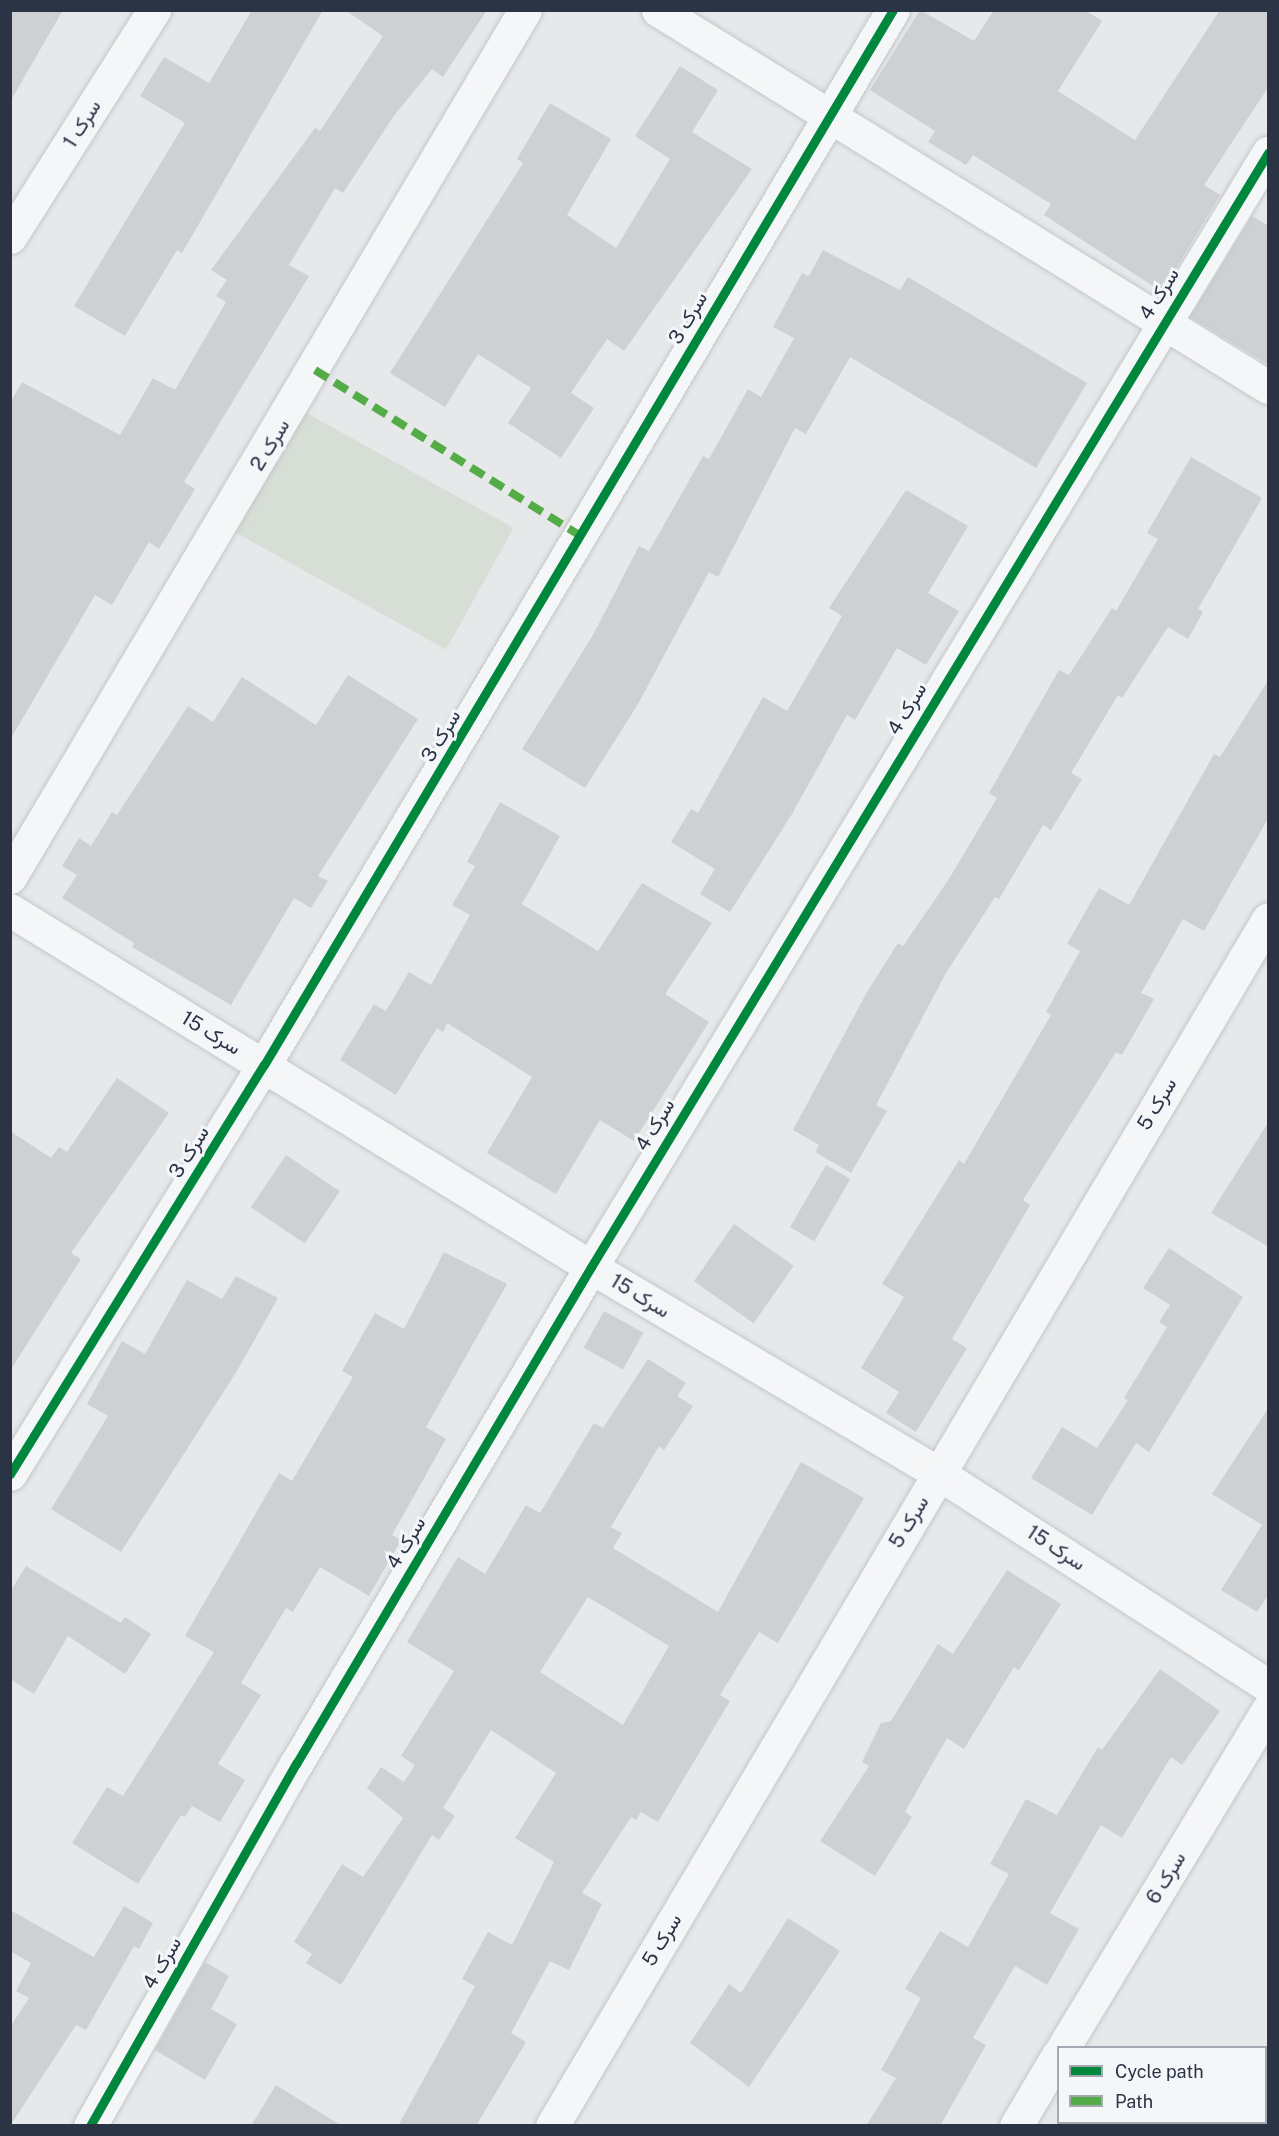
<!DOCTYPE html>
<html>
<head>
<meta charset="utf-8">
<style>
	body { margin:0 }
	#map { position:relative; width:1279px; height:2136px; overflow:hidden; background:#e6e8ea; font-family:"Public Sans",Vazirmatn,sans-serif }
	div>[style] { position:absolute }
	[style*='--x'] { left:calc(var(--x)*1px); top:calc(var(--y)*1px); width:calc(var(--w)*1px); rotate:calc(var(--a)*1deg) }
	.green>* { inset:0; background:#d6ded6; transform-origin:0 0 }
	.building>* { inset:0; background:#ced0d3; transform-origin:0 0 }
	.roads { filter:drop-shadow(0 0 2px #c4c6c8) drop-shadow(0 0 2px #c4c6c8) }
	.minor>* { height:33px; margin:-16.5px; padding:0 16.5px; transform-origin:16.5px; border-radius:16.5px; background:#f5f6f7 }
	.tertiary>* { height:33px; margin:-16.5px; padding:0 16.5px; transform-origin:16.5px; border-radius:16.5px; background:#f5f6f7 }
	.quiet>* { height:8px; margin-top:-4px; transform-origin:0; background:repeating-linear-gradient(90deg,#54ac47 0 15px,transparent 0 23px) }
	.cycleway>* { height:9px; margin:-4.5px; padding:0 4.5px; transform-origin:4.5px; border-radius:4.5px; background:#00873e }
	span { translate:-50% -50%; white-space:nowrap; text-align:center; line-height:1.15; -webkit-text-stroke:6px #f4f6f9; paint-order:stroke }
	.street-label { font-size:20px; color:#2b3445 }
	.frame { position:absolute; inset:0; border:12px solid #2b3445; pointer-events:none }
	.legend { position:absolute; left:1057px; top:2046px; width:210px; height:78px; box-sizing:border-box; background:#f4f6f9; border:2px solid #a4a8b1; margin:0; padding:8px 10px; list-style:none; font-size:18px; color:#2b3445 }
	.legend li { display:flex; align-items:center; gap:12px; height:30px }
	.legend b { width:30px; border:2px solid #a4a8b1 }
</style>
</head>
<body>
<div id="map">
	<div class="green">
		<div style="left:301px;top:410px;width:243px;height:139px;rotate:29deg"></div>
	</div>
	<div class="building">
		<div style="clip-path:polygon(10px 10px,63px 10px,10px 102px)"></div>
		<div style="clip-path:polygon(252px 10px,323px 10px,182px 253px,177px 250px,125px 336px,74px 306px,185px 123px,140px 96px,164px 57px,209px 83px)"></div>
		<div style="clip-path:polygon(345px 10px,487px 10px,443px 77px,432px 69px,393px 117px,343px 193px,335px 188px,289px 265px,309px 276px,184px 482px,195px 489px,159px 549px,149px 542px,112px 605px,95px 595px,10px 740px,10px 403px,22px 382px,120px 435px,153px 378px,175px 390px,226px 302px,216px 296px,227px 280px,211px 270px,315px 128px,320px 131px,383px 36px)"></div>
		<div style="clip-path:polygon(920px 10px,974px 41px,994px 10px,1085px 10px,1102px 21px,1058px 91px,1135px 140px,1220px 10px,1269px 10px,1269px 86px,1204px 185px,1220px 195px,1162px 292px,1044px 215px,1051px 204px,973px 155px,966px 165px,928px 142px,935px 131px,870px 90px)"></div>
		<div style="clip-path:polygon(680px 66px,718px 90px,692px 132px,752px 169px,624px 351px,607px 339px,571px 393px,594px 408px,561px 458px,508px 423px,531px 388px,478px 354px,445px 407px,390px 373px,523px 163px,517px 159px,550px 103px,611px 139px,567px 215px,616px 248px,670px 159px,635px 136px)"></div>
		<div style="clip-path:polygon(1252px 216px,1269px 226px,1269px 365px,1190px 317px)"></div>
		<div style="clip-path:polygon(823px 250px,900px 290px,908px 277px,1087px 383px,1036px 468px,850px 357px,806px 434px,795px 428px,718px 577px,709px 572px,638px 704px,585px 788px,522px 749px,593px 635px,639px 546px,649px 551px,703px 456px,709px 459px,748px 389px,761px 397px,794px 338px,773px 327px,802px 273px,809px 276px)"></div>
		<div style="clip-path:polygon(1191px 457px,1262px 498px,1198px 609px,1203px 612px,1188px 639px,1168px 627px,1122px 698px,1118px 695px,1071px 773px,1082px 779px,1051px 830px,1043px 825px,999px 899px,995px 897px,946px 973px,876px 1105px,887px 1111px,851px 1173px,815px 1152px,819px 1145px,793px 1130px,867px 992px,898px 943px,903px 946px,949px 879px,997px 798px,989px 793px,1059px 670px,1069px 675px,1112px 608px,1116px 611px,1158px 539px,1147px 533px)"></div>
		<div style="clip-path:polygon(906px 490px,968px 526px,928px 593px,959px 611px,926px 665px,897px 648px,855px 720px,847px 715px,792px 814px,730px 912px,700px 894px,715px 869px,671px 842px,691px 809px,698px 813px,763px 697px,787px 711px,842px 616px,829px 608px)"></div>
		<div style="clip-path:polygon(348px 675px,418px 719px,318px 876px,328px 881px,311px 908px,294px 898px,231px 1005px,132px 947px,134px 943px,62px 898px,77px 875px,62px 866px,79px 838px,91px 846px,112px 812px,117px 815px,188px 706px,213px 722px,242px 677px,316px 725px)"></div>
		<div style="clip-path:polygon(1269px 679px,1269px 817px,1204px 931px,1183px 919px,1141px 993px,1154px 999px,1122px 1055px,1116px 1052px,1023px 1200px,1030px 1205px,952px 1339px,967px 1348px,916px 1432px,886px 1413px,899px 1392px,861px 1368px,904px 1297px,882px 1284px,959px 1160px,964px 1164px,1051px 1015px,1046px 1012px,1080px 951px,1067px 944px,1099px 888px,1129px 905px,1214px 754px,1220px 757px)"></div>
		<div style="clip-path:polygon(500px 802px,560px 836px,522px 904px,598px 951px,642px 883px,712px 923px,665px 994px,709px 1022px,634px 1141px,600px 1120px,556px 1194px,487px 1153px,532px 1077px,447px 1023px,443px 1032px,437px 1028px,396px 1095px,340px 1060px,374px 1004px,386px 1011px,409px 972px,431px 985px,470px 915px,452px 905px,475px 866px,467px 862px)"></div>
		<div style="clip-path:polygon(117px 1078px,169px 1113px,71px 1253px,81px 1259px,10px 1371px,10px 1131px,51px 1158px,59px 1147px,67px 1152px)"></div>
		<div style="clip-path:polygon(1269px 1121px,1269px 1247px,1211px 1213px)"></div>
		<div style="left:286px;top:1155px;width:65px;height:63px;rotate:34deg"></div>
		<div style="left:826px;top:1165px;width:28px;height:72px;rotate:30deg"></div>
		<div style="left:734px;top:1224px;width:73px;height:70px;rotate:35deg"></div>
		<div style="clip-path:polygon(1169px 1248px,1243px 1297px,1149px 1452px,1136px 1443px,1092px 1515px,1031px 1478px,1062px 1427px,1097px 1448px,1128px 1400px,1124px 1398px,1167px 1327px,1159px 1322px,1170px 1305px,1143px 1288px)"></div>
		<div style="clip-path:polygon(444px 1252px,507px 1284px,426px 1427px,446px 1439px,392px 1535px,401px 1540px,369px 1596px,320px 1567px,293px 1612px,286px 1608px,241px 1683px,261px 1695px,218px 1764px,245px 1780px,220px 1822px,192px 1806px,185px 1817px,181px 1815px,138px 1884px,72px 1843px,107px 1787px,123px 1796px,214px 1652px,185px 1636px,279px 1473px,292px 1481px,353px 1377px,342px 1371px,375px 1313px,404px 1329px)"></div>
		<div style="clip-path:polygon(236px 1276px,278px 1298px,237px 1371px,121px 1552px,51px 1509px,108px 1416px,87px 1404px,122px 1341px,145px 1354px,187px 1280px,222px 1299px)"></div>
		<div style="left:604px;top:1311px;width:45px;height:42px;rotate:29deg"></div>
		<div style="clip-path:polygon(evenodd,648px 1359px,686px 1383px,677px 1396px,693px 1406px,664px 1450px,659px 1446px,611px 1527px,622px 1533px,613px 1548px,718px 1612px,801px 1462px,864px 1498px,778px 1643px,759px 1632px,720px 1695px,730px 1701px,658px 1822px,641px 1812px,636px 1820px,631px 1817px,582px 1893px,602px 1904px,569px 1970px,550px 1961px,511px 2033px,526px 2042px,476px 2126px,398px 2126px,475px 1986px,462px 1979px,488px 1932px,512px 1945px,554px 1862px,515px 1838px,556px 1773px,491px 1730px,443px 1808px,455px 1816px,439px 1840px,432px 1835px,341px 1985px,306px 1963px,312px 1954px,294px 1942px,342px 1864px,363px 1877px,403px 1818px,367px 1788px,381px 1767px,404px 1782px,415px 1765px,401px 1756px,454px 1671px,407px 1642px,458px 1557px,485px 1574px,526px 1505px,540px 1513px,594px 1423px,603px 1428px,648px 1359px,588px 1597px,669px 1646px,623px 1725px,540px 1672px,588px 1597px)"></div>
		<div style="clip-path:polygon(1269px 1407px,1269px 1594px,1257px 1612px,1221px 1590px,1262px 1525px,1212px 1494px)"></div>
		<div style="clip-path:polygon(26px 1566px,121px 1623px,125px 1617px,151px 1634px,125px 1674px,68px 1636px,34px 1694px,10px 1679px,10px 1592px)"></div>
		<div style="clip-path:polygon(1007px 1570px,1061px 1604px,1019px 1670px,1014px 1667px,964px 1749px,947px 1738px,905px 1812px,912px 1817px,875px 1876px,820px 1841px,869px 1766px,862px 1762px,881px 1723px,891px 1721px,938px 1644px,953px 1654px)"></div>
		<div style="clip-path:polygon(1160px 1669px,1220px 1711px,1182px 1765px,1171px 1757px,1122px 1838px,1101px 1825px,1050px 1913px,1079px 1929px,1047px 1985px,1015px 1966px,973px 2038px,986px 2045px,940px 2126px,866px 2126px,896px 2078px,881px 2070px,921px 1998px,905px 1989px,940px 1931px,968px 1947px,1009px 1874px,990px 1864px,1026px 1799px,1057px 1815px,1098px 1747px,1102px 1750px)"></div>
		<div style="clip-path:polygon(124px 1906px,153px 1923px,139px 1949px,134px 1946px,86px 2030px,76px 2025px,10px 2126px,10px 2027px,29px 1998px,16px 1991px,31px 1963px,10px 1951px,10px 1910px,94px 1957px)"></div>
		<div style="clip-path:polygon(788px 1918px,840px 1951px,749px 2087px,690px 2043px,729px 1984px,741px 1993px)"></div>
		<div style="clip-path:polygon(205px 1962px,229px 1976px,211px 2009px,237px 2024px,205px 2080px,155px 2050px)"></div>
		<div style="clip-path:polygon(276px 2085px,342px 2126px,251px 2126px)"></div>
	</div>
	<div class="roads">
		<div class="minor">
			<div style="--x:10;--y:237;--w:269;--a:-57.6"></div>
			<div style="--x:10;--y:877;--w:1008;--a:-59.29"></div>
			<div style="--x:10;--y:910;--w:682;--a:31.57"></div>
			<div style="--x:591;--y:1267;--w:404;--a:30.7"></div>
			<div style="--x:938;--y:1473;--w:393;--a:32.8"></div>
			<div style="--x:10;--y:1474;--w:481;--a:-58.2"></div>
			<div style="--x:264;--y:1065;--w:1228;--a:-59.2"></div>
			<div style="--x:1063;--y:2048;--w:396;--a:-58.8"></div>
			<div style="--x:90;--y:2126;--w:417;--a:-60.4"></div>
			<div style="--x:296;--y:1764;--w:578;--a:-59.31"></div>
			<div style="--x:591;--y:1267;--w:1304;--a:-58.71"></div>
			<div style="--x:552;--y:2126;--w:1403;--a:-59.32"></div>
			<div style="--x:1016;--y:2126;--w:82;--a:-59.4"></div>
		</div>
		<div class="tertiary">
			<div style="--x:658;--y:10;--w:717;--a:31.72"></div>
		</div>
	</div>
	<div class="quiet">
		<div style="--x:315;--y:370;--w:314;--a:32"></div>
	</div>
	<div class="cycleway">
		<div style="--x:10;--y:1474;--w:481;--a:-58.2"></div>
		<div style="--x:264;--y:1065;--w:1228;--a:-59.2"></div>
		<div style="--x:90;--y:2126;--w:417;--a:-60.4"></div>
		<div style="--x:296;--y:1764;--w:578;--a:-59.31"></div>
		<div style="--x:591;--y:1267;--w:1304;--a:-58.71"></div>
	</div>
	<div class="street-label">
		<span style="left:82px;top:124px;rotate:-58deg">سرک 1</span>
		<span style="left:1159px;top:294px;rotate:-58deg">سرک 4</span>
		<span style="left:688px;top:318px;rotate:-60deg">سرک 3</span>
		<span style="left:270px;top:445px;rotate:-59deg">سرک 2</span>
		<span style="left:907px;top:709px;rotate:-59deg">سرک 4</span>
		<span style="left:441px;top:736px;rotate:-59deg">سرک 3</span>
		<span style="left:211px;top:1033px;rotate:31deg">سرک 15</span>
		<span style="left:1157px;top:1104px;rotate:-59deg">سرک 5</span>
		<span style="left:655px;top:1125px;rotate:-59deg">سرک 4</span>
		<span style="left:189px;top:1152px;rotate:-58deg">سرک 3</span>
		<span style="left:640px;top:1296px;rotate:31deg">سرک 15</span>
		<span style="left:909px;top:1522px;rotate:-59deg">سرک 5</span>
		<span style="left:406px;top:1543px;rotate:-59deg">سرک 4</span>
		<span style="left:1056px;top:1548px;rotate:33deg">سرک 15</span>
		<span style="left:1166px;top:1878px;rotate:-59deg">سرک 6</span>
		<span style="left:662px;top:1940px;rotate:-59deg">سرک 5</span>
		<span style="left:162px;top:1963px;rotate:-60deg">سرک 4</span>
	</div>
	<div class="frame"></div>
	<ul class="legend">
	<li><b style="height:8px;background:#00873e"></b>Cycle path</li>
	<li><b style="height:8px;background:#54ac47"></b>Path</li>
	</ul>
</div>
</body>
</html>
